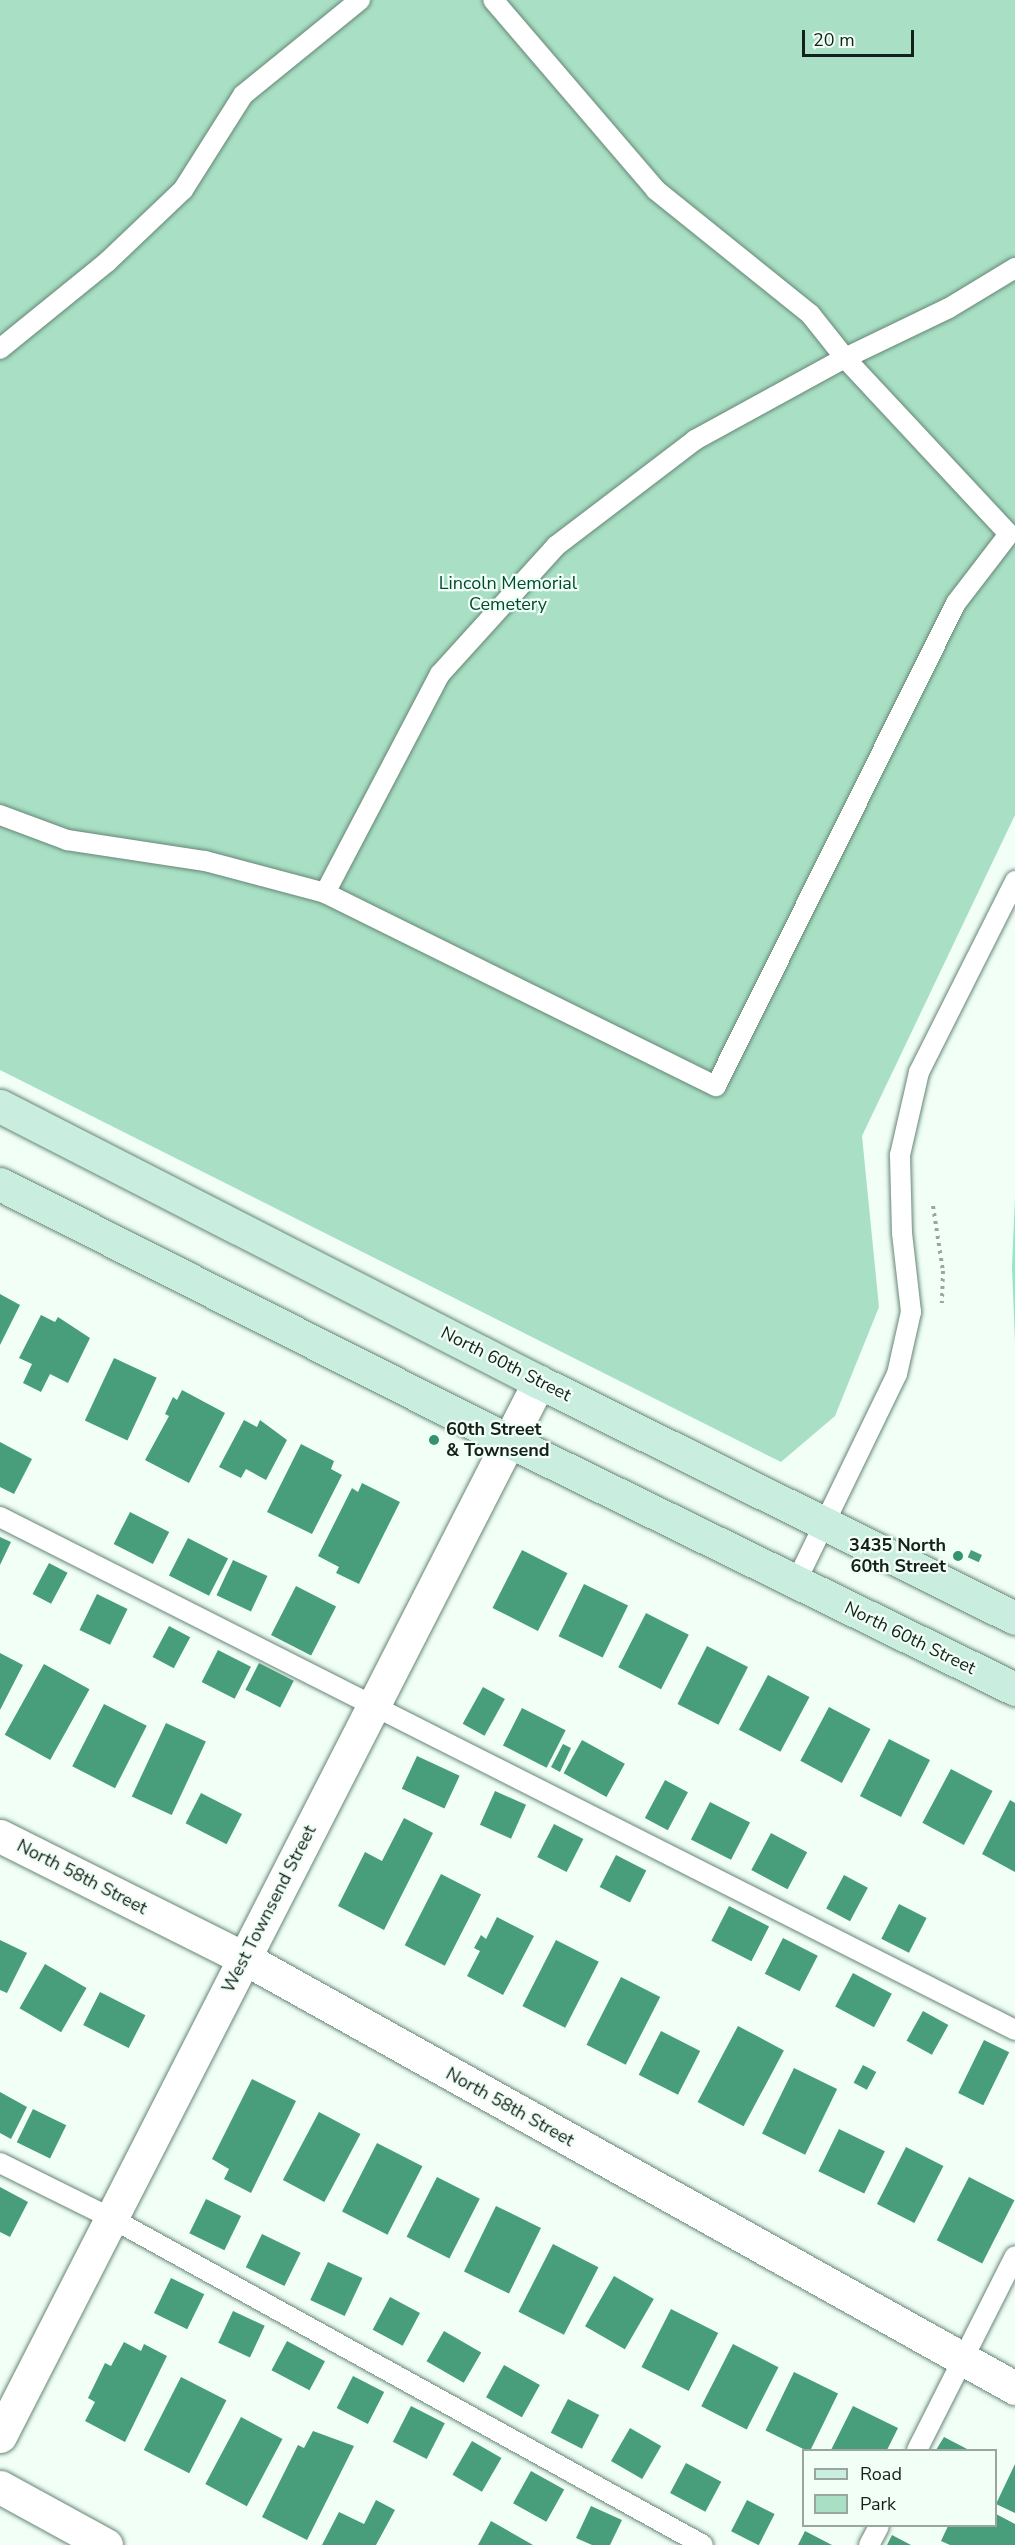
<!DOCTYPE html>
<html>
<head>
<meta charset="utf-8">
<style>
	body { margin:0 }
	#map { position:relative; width:1015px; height:2545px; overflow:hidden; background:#f1fff7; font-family:"Nunito Sans",sans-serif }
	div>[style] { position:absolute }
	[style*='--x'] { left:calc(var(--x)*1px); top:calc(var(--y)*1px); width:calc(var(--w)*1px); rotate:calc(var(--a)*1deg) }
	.green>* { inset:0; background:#a9e0c5 }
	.water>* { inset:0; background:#93e9c1 }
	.building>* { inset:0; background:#489e7a; transform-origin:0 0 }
	.path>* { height:4px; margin-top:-2px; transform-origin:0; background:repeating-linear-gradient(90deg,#9aa7a0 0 3px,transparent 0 7.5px) }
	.roads { filter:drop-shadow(0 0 2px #668676) drop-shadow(0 0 2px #668676) }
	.lane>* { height:20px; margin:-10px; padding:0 10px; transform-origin:10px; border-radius:10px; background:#fff }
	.street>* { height:33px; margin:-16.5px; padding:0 16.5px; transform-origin:16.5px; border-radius:16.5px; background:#fff }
	.secondary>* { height:33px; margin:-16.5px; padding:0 16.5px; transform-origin:16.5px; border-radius:16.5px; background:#c9edde }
	.dots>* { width:16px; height:16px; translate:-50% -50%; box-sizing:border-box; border:3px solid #f1fff7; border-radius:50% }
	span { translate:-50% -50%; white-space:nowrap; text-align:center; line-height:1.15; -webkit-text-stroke:4.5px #f1fff7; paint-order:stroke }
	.park-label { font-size:18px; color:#004a32 }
	.street-label { font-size:18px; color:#14211a }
	.poi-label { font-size:18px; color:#14211a; font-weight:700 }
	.left { translate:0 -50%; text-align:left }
	.right { translate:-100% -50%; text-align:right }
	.legend { position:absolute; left:802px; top:2449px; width:195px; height:78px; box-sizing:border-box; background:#f1fff7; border:2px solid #99a69f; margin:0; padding:8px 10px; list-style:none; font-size:18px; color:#14211a }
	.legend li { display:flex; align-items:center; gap:12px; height:30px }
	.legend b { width:30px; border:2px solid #99a69f }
	.scale { position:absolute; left:802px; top:30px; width:112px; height:27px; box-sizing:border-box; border:3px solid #14211a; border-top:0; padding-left:8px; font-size:18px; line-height:21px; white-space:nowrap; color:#14211a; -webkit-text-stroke:4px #f1fff7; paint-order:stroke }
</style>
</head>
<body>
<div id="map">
	<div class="green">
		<div style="clip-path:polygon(0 0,1015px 0,1015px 815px,862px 1136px,879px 1307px,835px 1416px,781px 1462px,0 1070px)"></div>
	</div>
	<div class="water">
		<div style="clip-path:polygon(1015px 1196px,1015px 1343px,1012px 1267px)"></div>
	</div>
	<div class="building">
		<div style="clip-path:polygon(0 1294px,20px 1305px,0 1345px)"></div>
		<div style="clip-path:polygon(41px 1315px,55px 1322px,58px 1317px,90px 1338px,68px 1383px,50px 1374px,41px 1392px,23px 1383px,32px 1364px,19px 1358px)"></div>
		<div style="left:114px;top:1358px;width:47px;height:69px;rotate:25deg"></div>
		<div style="clip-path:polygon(182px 1390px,225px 1413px,189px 1483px,145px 1460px,169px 1416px,165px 1414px,173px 1397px,177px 1400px)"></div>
		<div style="clip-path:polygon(244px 1420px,257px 1427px,260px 1420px,287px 1440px,266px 1480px,246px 1469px,241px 1478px,219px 1467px)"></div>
		<div style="clip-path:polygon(0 1442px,32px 1459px,14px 1494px,0 1487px)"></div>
		<div style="clip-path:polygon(301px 1444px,334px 1461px,331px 1469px,342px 1475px,312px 1534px,267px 1512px)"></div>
		<div style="clip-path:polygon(362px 1483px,400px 1502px,359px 1584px,336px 1573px,339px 1567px,318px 1556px,352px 1488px,358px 1492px)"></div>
		<div style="left:130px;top:1512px;width:44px;height:36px;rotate:27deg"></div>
		<div style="clip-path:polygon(0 1537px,11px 1542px,0 1565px)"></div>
		<div style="left:188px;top:1538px;width:45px;height:42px;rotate:27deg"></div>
		<div style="left:522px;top:1550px;width:51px;height:65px;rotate:27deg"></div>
		<div style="left:971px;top:1550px;width:12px;height:8px;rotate:24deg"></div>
		<div style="left:233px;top:1560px;width:38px;height:39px;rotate:25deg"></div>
		<div style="left:49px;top:1563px;width:21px;height:35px;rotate:28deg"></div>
		<div style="left:584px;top:1584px;width:49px;height:58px;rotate:26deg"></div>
		<div style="left:296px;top:1586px;width:45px;height:55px;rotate:27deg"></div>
		<div style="left:97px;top:1594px;width:34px;height:40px;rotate:26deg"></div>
		<div style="left:646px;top:1613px;width:48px;height:61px;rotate:27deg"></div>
		<div style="left:169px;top:1626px;width:24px;height:35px;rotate:28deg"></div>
		<div style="left:707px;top:1646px;width:46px;height:65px;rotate:27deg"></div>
		<div style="left:218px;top:1650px;width:37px;height:36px;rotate:27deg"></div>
		<div style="clip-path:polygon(0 1653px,23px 1665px,0 1710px)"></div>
		<div style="left:259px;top:1663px;width:39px;height:30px;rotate:27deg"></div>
		<div style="left:44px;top:1664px;width:52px;height:81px;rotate:29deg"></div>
		<div style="left:768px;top:1675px;width:47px;height:62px;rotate:28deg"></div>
		<div style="left:483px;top:1687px;width:25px;height:42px;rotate:29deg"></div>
		<div style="left:104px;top:1704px;width:48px;height:70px;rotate:27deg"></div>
		<div style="left:829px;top:1707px;width:47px;height:61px;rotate:28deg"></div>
		<div style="left:522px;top:1708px;width:49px;height:42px;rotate:27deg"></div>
		<div style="left:166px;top:1723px;width:44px;height:81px;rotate:25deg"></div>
		<div style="left:889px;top:1739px;width:46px;height:64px;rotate:27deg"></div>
		<div style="left:582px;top:1740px;width:49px;height:38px;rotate:29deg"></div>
		<div style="clip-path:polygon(563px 1744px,571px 1748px,560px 1772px,551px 1767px)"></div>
		<div style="left:417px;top:1756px;width:47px;height:36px;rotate:25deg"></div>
		<div style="left:951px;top:1769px;width:47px;height:61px;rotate:28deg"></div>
		<div style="left:665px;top:1780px;width:26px;height:43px;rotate:28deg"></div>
		<div style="left:495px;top:1791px;width:34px;height:37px;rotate:24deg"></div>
		<div style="left:201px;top:1793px;width:46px;height:34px;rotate:27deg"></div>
		<div style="clip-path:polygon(1010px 1800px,1015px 1803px,1015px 1872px,982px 1854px)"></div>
		<div style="left:710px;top:1802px;width:45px;height:42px;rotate:27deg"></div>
		<div style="clip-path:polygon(404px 1818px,433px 1833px,384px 1930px,338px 1906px,365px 1852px,382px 1861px)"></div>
		<div style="left:554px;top:1824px;width:33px;height:37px;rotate:27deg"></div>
		<div style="left:771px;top:1833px;width:41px;height:42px;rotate:28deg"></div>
		<div style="left:616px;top:1855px;width:34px;height:36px;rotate:27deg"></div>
		<div style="left:441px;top:1874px;width:45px;height:80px;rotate:27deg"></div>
		<div style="left:844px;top:1875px;width:27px;height:38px;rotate:28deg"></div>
		<div style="left:899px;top:1904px;width:31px;height:39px;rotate:27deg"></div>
		<div style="left:729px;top:1906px;width:45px;height:39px;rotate:27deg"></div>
		<div style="clip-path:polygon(497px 1917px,534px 1936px,503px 1995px,467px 1976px,480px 1951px,474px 1948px,481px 1935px,486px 1939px)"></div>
		<div style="left:783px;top:1938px;width:39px;height:40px;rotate:27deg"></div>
		<div style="clip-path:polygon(0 1940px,27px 1953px,7px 1993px,0 1990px)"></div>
		<div style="left:556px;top:1940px;width:48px;height:74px;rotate:27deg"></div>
		<div style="left:45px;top:1964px;width:48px;height:51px;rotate:30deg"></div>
		<div style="left:853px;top:1973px;width:44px;height:38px;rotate:28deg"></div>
		<div style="left:621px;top:1977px;width:44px;height:76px;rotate:27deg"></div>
		<div style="left:100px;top:1992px;width:51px;height:37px;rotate:27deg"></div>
		<div style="left:923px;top:2011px;width:29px;height:34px;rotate:29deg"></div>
		<div style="left:738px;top:2026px;width:52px;height:86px;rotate:28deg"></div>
		<div style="left:661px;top:2031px;width:44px;height:49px;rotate:27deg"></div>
		<div style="left:984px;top:2040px;width:28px;height:59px;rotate:26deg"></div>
		<div style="left:863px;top:2065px;width:15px;height:20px;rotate:28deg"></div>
		<div style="left:794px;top:2068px;width:48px;height:73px;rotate:26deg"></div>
		<div style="clip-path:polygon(252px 2079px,296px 2101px,251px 2193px,224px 2179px,229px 2169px,212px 2159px)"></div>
		<div style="clip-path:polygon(0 2092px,27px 2107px,11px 2139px,0 2133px)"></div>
		<div style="left:33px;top:2109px;width:37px;height:37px;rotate:26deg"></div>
		<div style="left:319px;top:2112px;width:47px;height:77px;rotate:28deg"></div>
		<div style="left:839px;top:2129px;width:51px;height:47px;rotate:26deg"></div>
		<div style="left:377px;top:2143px;width:51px;height:77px;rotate:27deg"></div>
		<div style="left:906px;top:2147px;width:42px;height:64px;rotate:27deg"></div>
		<div style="left:437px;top:2177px;width:48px;height:67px;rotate:27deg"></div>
		<div style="left:969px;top:2177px;width:51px;height:71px;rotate:27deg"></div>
		<div style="clip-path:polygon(0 2187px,28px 2202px,10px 2237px,0 2232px)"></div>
		<div style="left:206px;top:2199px;width:39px;height:38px;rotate:26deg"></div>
		<div style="left:496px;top:2206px;width:50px;height:73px;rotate:26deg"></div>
		<div style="left:262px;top:2234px;width:43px;height:37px;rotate:26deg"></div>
		<div style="left:553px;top:2244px;width:51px;height:76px;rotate:27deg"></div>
		<div style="left:328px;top:2262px;width:38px;height:42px;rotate:25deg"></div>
		<div style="left:614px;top:2276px;width:46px;height:58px;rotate:30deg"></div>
		<div style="left:171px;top:2278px;width:37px;height:39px;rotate:26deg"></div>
		<div style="left:390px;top:2297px;width:34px;height:37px;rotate:28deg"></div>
		<div style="left:671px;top:2309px;width:53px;height:65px;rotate:27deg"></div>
		<div style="left:233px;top:2311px;width:35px;height:35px;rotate:25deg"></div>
		<div style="left:444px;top:2331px;width:43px;height:35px;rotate:30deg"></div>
		<div style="left:287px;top:2341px;width:43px;height:33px;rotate:28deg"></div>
		<div style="clip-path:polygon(124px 2342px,141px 2351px,144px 2344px,167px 2356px,125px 2442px,85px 2421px,95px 2402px,88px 2398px,105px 2363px,111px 2366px)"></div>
		<div style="left:733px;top:2344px;width:51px;height:70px;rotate:27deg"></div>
		<div style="left:504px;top:2365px;width:41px;height:37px;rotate:29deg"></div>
		<div style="left:794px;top:2372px;width:49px;height:65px;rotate:26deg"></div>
		<div style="left:353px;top:2376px;width:35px;height:36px;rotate:27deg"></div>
		<div style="left:181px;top:2377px;width:51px;height:82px;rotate:27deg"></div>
		<div style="left:568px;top:2399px;width:35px;height:38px;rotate:27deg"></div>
		<div style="left:411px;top:2406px;width:38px;height:40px;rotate:27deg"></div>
		<div style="clip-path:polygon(853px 2406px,898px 2428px,887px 2450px,831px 2450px)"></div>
		<div style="left:241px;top:2417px;width:47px;height:76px;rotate:28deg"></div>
		<div style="left:630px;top:2428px;width:36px;height:38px;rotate:30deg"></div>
		<div style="clip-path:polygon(313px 2431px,354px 2446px,307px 2540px,262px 2517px,298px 2445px,304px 2448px)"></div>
		<div style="clip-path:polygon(944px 2437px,969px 2450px,936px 2450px)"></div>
		<div style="left:472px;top:2441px;width:34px;height:39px;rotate:30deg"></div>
		<div style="left:686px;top:2463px;width:40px;height:34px;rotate:28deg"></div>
		<div style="clip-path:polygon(1015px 2464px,1015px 2513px,996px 2504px)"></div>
		<div style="left:531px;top:2471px;width:38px;height:37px;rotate:29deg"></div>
		<div style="clip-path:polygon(376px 2500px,395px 2510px,376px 2545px,322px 2545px,339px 2512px,364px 2524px)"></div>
		<div style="left:747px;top:2500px;width:31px;height:35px;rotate:27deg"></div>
		<div style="clip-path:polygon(591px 2506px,622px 2520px,610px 2545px,592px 2545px,576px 2538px)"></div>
		<div style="clip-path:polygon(996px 2514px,1015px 2524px,1015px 2545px,950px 2545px,941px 2541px,948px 2526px,996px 2526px)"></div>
		<div style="clip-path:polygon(491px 2521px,533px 2545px,478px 2545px)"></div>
		<div style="clip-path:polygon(805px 2531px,832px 2545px,798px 2545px)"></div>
		<div style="clip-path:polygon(892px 2535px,911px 2545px,887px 2545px)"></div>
	</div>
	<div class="path">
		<div style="--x:933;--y:1206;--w:66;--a:81.3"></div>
		<div style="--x:943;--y:1271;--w:32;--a:92"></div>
	</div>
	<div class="roads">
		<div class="lane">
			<div style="--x:0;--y:349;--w:138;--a:-39.1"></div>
			<div style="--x:107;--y:262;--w:105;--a:-43.5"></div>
			<div style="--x:183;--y:190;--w:112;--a:-57.7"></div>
			<div style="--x:243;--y:95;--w:151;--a:-39.1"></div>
			<div style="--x:0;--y:815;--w:72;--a:20.5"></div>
			<div style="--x:67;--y:840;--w:140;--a:8.7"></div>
			<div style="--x:205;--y:861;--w:124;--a:14.9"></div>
			<div style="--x:325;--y:893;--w:436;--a:26.3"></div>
			<div style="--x:716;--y:1086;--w:539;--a:-63.58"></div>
			<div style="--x:956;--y:603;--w:87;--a:-52.5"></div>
			<div style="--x:1009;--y:534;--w:241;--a:-133"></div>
			<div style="--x:845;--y:358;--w:56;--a:-128.5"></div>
			<div style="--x:810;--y:314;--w:198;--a:-141.2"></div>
			<div style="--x:656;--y:190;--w:250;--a:-130.6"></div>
			<div style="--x:325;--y:893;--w:247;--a:-62.3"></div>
			<div style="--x:440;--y:674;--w:173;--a:-47.8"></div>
			<div style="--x:556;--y:546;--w:175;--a:-37.3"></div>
			<div style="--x:695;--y:440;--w:171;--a:-28.7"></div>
			<div style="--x:845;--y:358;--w:115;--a:-25.7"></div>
			<div style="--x:949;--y:308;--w:77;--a:-31.2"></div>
			<div style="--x:0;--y:1517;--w:1137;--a:26.81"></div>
			<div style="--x:796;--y:1582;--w:231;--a:-64.1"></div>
			<div style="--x:897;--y:1374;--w:64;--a:-77.3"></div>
			<div style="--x:911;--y:1312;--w:80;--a:-96.5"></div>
			<div style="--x:902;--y:1233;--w:78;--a:-91.5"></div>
			<div style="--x:900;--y:1155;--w:85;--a:-77.1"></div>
			<div style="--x:919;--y:1072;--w:214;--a:-63.3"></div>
			<div style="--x:0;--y:2163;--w:124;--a:26.4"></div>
			<div style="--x:111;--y:2218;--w:676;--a:28.91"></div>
			<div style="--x:917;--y:2450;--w:217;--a:-63.2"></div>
			<div style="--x:869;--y:2545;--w:21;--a:-62"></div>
		</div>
		<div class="street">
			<div style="--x:0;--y:1836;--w:273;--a:26.6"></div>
			<div style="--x:244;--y:1958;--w:883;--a:29.15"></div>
			<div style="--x:0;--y:2436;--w:1184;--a:-62.92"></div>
			<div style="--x:0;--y:2487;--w:121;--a:28.7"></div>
		</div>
		<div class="secondary">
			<div style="--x:0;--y:1106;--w:606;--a:27.12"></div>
			<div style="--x:539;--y:1382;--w:531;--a:26.37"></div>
			<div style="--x:0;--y:1184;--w:570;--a:26.79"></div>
			<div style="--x:509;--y:1441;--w:564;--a:26.11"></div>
		</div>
	</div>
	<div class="dots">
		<div style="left:434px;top:1440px;background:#32936d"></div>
		<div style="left:958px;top:1556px;background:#32936d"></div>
	</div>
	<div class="park-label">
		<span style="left:508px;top:594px">Lincoln Memorial<br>Cemetery</span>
	</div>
	<div class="street-label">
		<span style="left:506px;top:1364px;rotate:27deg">North 60th Street</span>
		<span style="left:910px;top:1638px;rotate:26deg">North 60th Street</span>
		<span style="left:82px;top:1877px;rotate:27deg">North 58th Street</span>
		<span style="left:269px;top:1909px;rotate:-63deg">West Townsend Street</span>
		<span style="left:510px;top:2107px;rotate:29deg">North 58th Street</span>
	</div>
	<div class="poi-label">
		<span class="left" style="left:446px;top:1440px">60th Street<br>&amp; Townsend</span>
		<span class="right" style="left:946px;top:1556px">3435 North<br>60th Street</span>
	</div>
	<ul class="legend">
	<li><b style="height:8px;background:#c9edde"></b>Road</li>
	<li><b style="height:16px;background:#a9e0c5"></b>Park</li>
	</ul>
	<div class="scale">20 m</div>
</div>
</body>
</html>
